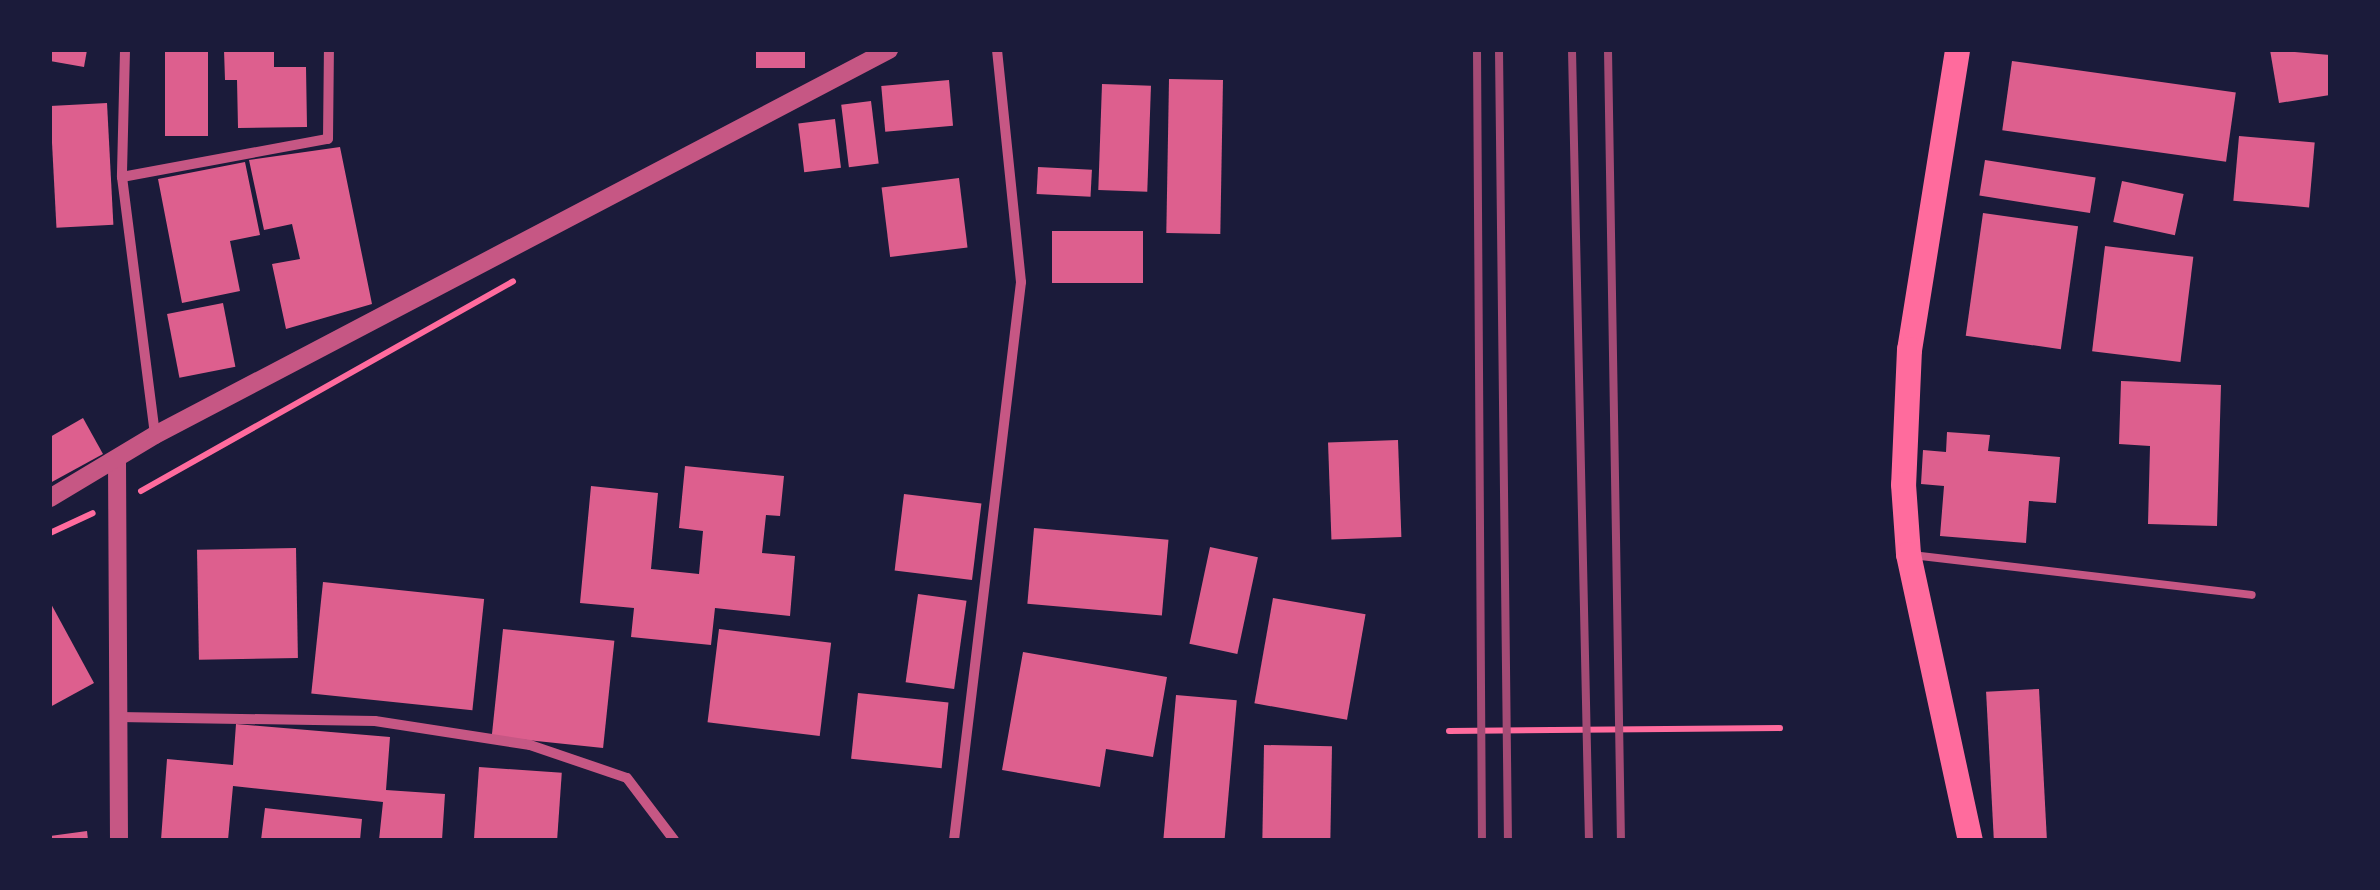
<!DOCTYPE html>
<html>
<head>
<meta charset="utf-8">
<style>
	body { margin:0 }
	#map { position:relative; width:2380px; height:890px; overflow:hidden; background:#1b1b3a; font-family:"Archivo Narrow",sans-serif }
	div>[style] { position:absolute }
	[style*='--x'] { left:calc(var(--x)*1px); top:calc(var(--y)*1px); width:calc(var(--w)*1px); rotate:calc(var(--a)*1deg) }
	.building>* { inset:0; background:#dd5f8e; transform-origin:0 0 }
	.path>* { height:6px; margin:-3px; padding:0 3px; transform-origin:3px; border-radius:3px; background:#ff6b9d }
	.service>* { height:8px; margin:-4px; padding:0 4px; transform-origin:4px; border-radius:4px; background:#c65784 }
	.minor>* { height:10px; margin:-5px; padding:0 5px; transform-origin:5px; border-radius:5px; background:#c65784 }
	.tertiary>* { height:18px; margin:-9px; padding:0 9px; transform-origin:9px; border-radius:9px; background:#c65784 }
	.primary>* { height:25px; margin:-12.5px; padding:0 12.5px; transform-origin:12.5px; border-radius:12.5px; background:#ff6b9d }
	.rail>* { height:8px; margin:-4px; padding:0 4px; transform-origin:4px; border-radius:4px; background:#a44b75 }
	span { translate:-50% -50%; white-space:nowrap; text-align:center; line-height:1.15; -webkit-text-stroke:10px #1b1b3a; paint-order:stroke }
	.frame { position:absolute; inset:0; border:52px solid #1b1b3a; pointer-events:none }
</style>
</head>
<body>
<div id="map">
	<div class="building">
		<div style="clip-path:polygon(50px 50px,87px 50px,84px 67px,50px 61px)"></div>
		<div style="left:165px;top:50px;width:43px;height:86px"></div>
		<div style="clip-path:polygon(224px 50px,274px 50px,274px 67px,306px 67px,307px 127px,238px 128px,237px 80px,225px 80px)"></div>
		<div style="left:756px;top:50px;width:49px;height:18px"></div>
		<div style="clip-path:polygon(2270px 50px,2330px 55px,2330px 95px,2279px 103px)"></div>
		<div style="left:2012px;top:61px;width:226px;height:70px;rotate:8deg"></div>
		<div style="left:1169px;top:79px;width:54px;height:154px;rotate:1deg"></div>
		<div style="left:949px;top:80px;width:46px;height:68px;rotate:85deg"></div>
		<div style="left:1102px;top:84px;width:49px;height:106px;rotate:2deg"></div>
		<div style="left:871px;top:101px;width:63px;height:30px;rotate:83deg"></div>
		<div style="left:107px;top:103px;width:122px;height:57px;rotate:87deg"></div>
		<div style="left:835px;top:119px;width:49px;height:37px;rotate:83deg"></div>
		<div style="left:2239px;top:136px;width:76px;height:65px;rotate:5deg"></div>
		<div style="clip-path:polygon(340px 147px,372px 304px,286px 329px,272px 264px,300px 259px,292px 224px,264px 230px,249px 160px)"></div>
		<div style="left:1985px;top:160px;width:112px;height:36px;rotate:9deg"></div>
		<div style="clip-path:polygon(245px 162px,260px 235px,230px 241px,240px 291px,182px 303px,158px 179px)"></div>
		<div style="left:1038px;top:167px;width:54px;height:27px;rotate:3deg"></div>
		<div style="left:959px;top:178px;width:70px;height:78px;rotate:83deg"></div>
		<div style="left:2122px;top:181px;width:63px;height:42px;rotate:12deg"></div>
		<div style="left:1983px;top:213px;width:96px;height:124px;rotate:8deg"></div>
		<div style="left:1052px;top:231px;width:91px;height:52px"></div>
		<div style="left:2105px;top:246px;width:89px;height:106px;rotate:7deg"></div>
		<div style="left:223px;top:303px;width:65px;height:57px;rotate:79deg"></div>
		<div style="clip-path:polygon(2121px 381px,2221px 385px,2217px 526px,2148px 524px,2150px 446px,2119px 444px)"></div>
		<div style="clip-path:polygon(83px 418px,103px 454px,50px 483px,50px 437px)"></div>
		<div style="clip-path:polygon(1947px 432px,1990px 435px,1988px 451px,2060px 457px,2056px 503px,2029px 501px,2026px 543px,1940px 536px,1944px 486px,1921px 484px,1923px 450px,1946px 452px)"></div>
		<div style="left:1398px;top:440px;width:97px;height:70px;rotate:88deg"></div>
		<div style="clip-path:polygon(685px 466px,784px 476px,780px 516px,766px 515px,762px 553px,795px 556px,790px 616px,715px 608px,711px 645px,631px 637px,634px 608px,580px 603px,591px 486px,658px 493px,651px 569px,699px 574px,703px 531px,679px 528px)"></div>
		<div style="left:904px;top:494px;width:78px;height:77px;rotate:7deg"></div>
		<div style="left:1034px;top:528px;width:135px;height:76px;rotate:5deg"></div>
		<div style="left:1210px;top:547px;width:49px;height:99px;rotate:12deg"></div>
		<div style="left:296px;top:548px;width:110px;height:99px;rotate:89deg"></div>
		<div style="left:323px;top:582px;width:162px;height:112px;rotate:6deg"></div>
		<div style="left:918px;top:594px;width:49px;height:89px;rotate:8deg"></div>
		<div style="left:1273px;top:598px;width:94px;height:107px;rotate:10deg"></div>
		<div style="clip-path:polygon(50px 602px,94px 683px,50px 707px)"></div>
		<div style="left:503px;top:629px;width:112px;height:108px;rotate:6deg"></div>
		<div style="left:719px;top:629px;width:113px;height:94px;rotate:7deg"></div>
		<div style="clip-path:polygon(1023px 652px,1167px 677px,1153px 757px,1106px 749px,1100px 787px,1002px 770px)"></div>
		<div style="left:2039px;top:689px;width:151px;height:53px;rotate:87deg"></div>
		<div style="left:858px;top:693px;width:91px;height:66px;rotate:6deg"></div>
		<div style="left:1176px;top:695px;width:61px;height:145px;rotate:5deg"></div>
		<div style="clip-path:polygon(236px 724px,390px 737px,386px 790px,445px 794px,442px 840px,379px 840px,383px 802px,233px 786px,228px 840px,161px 840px,167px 759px,233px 765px)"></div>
		<div style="left:1264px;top:745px;width:68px;height:95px;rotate:1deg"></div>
		<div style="left:479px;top:767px;width:83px;height:73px;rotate:4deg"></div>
		<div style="clip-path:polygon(265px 808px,362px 819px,360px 840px,261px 840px)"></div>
		<div style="clip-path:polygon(87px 831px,88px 840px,50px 840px,50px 836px)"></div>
	</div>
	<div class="path">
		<div style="--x:141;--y:491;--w:427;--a:-29.4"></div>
		<div style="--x:50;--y:533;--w:47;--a:-24.9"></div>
		<div style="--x:1449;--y:731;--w:331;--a:-0.5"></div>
	</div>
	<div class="service">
		<div style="--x:1912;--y:555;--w:342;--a:6.7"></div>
	</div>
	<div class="minor">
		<div style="--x:125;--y:50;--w:127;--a:91.4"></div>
		<div style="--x:122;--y:177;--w:260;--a:82.7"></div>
		<div style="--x:122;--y:177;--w:209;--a:-10.5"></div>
		<div style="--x:328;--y:139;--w:89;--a:-89.4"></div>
		<div style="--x:119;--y:717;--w:256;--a:0.9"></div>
		<div style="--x:375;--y:721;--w:157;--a:8.8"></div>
		<div style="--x:530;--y:745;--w:102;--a:18.8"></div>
		<div style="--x:627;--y:778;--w:78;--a:52.8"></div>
		<div style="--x:954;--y:840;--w:562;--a:-83.15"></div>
		<div style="--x:1021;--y:282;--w:233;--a:-95.9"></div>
	</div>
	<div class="tertiary">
		<div style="--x:117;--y:460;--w:380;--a:89.7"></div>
		<div style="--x:50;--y:498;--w:122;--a:-31"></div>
		<div style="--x:155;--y:435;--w:829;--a:-27.68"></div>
	</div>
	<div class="primary">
		<div style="--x:1957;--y:50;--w:303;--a:99.1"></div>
		<div style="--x:1909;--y:349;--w:135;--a:92.5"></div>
		<div style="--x:1903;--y:484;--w:70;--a:85.9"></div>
		<div style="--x:1908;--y:554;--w:293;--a:77.8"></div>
	</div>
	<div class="rail">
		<div style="--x:1477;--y:50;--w:790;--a:89.64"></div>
		<div style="--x:1499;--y:50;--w:790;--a:89.35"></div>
		<div style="--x:1572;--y:50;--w:790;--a:88.77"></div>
		<div style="--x:1608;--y:50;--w:790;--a:89.06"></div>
	</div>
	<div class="frame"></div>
</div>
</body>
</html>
